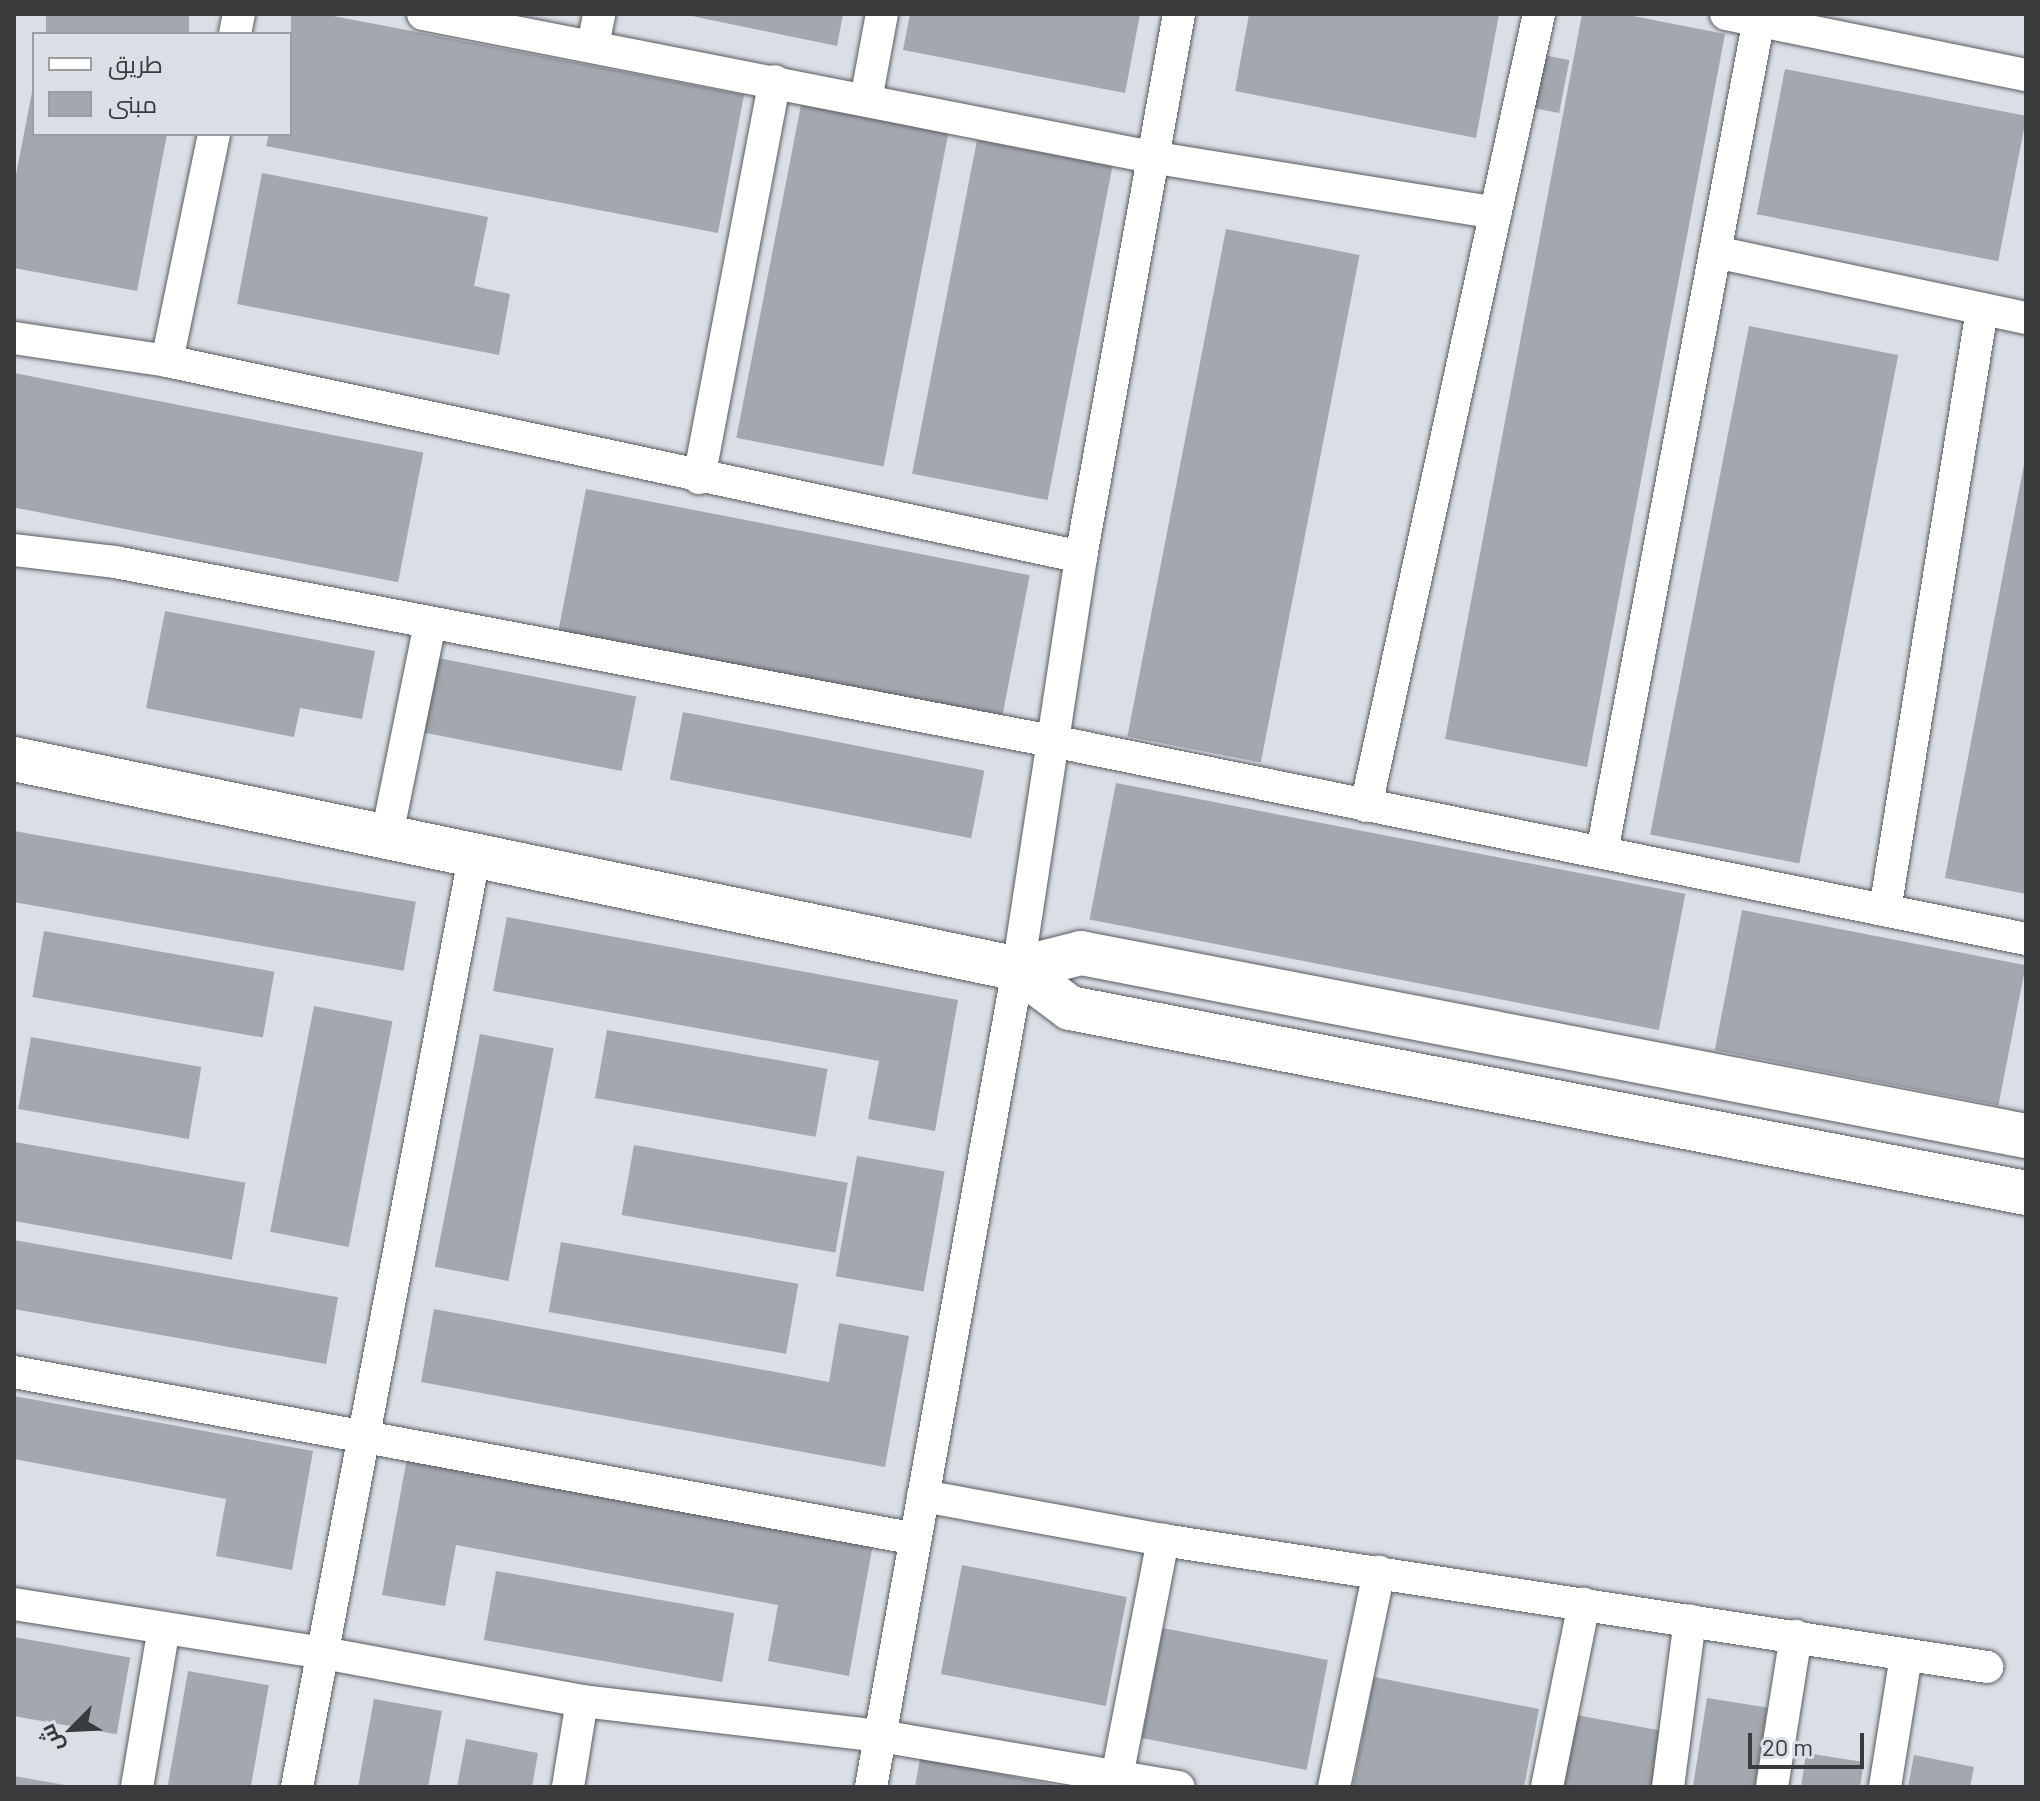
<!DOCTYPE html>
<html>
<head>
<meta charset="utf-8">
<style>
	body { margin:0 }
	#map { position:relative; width:2040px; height:1801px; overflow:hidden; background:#dadfe5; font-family:Barlow,Cairo,sans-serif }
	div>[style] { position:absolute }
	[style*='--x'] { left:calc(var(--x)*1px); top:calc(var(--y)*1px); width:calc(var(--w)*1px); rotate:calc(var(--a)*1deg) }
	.building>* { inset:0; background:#a4a8ae; transform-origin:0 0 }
	.roads { filter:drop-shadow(0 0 2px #585c61) drop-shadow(0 0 2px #585c61) }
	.street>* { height:32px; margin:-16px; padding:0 16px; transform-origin:16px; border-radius:16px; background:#fff }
	.secondary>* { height:44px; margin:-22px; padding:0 22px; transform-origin:22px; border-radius:22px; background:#fff }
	span { translate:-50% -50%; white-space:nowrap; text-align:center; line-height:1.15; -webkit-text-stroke:6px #dadfe5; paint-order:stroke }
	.frame { position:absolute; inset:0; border:16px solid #393b3d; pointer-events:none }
	.legend { position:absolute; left:32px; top:32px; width:260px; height:104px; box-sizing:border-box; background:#dadfe5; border:2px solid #9a9da2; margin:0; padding:10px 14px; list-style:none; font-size:24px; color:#393b3d }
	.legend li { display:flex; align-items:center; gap:16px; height:40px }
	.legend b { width:40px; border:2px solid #9a9da2 }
	.north { position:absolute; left:32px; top:1689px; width:80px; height:80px; -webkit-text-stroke:6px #dadfe5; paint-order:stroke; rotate:246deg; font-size:22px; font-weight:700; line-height:32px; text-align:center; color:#393b3d }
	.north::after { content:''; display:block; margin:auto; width:28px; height:36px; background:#393b3d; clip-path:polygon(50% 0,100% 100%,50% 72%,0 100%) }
	.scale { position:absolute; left:1748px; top:1733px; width:116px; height:36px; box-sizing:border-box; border:4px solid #393b3d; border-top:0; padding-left:10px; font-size:24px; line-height:28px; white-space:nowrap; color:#393b3d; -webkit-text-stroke:6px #dadfe5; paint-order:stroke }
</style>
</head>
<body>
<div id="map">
	<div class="building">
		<div style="left:46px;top:14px;width:143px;height:20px"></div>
		<div style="clip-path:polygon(291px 14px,323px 14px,744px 95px,718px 233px,266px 146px,269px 134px,290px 134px)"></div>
		<div style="clip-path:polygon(682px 14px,843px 14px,837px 46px)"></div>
		<div style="clip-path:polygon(910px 14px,1140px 14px,1125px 93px,903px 50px)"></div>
		<div style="clip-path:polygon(1249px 14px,1499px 14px,1476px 138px,1235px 91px)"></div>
		<div style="clip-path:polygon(1582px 14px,1623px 14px,1725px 34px,1587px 767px,1445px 739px)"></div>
		<div style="left:1538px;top:54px;width:32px;height:54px;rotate:11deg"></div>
		<div style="left:1785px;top:69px;width:246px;height:148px;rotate:11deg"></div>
		<div style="clip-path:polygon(33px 87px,34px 134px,167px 134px,137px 291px,14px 268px,14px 185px)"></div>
		<div style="left:801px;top:105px;width:150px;height:339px;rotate:11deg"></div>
		<div style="left:977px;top:140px;width:138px;height:340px;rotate:11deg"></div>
		<div style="clip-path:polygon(262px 173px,488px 217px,474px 286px,510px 294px,499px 355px,237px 304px)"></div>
		<div style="left:1226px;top:229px;width:136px;height:517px;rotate:11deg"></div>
		<div style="left:1749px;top:326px;width:152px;height:518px;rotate:11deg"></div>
		<div style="left:14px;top:373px;width:417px;height:132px;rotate:11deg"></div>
		<div style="clip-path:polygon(2025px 459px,2026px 459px,2026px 894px,1945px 878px)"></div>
		<div style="left:586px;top:489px;width:452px;height:148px;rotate:11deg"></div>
		<div style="clip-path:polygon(165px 611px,375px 651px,362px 719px,300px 708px,294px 737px,146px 708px)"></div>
		<div style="left:433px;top:657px;width:207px;height:76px;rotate:11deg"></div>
		<div style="left:683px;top:712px;width:307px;height:69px;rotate:11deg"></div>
		<div style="left:1116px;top:783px;width:580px;height:139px;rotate:11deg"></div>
		<div style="left:14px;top:831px;width:408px;height:70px;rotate:10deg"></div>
		<div style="left:1742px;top:910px;width:289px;height:143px;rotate:11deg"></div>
		<div style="clip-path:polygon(507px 917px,958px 1000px,935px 1131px,868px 1119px,879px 1061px,493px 991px)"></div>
		<div style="left:44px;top:931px;width:234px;height:67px;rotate:10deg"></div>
		<div style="left:314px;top:1006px;width:80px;height:230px;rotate:11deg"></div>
		<div style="left:607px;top:1030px;width:224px;height:69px;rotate:10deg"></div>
		<div style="left:480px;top:1034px;width:75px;height:237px;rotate:11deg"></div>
		<div style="left:31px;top:1037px;width:173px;height:73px;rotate:10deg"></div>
		<div style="left:15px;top:1142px;width:234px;height:78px;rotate:10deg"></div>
		<div style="left:634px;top:1145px;width:217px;height:71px;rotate:10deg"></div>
		<div style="left:857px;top:1156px;width:89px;height:122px;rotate:10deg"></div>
		<div style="left:14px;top:1240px;width:329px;height:68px;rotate:10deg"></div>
		<div style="left:561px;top:1242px;width:241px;height:71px;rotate:10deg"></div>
		<div style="clip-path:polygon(434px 1309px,829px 1382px,839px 1323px,909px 1336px,885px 1467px,421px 1382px)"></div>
		<div style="clip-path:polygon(14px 1396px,313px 1451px,292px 1570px,216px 1556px,226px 1499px,14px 1459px)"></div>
		<div style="clip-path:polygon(407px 1458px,873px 1544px,849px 1676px,768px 1661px,778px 1605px,456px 1545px,445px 1606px,382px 1595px)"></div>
		<div style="left:962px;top:1565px;width:168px;height:111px;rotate:11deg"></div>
		<div style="left:496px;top:1571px;width:242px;height:70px;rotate:10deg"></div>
		<div style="left:1163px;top:1628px;width:168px;height:112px;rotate:11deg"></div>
		<div style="left:14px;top:1637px;width:118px;height:78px;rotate:10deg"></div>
		<div style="left:188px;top:1671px;width:82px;height:118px;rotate:10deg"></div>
		<div style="clip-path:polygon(1374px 1677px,1539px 1709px,1524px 1787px,1353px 1786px)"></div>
		<div style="left:1707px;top:1698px;width:61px;height:90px;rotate:9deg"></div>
		<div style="clip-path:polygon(374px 1699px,442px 1711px,428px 1787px,358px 1787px)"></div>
		<div style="clip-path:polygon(1576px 1715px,1663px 1731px,1653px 1787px,1563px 1787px)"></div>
		<div style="clip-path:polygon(466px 1739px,538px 1753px,532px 1787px,457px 1787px)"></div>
		<div style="clip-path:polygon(1806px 1753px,1864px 1762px,1860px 1787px,1801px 1787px)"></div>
		<div style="clip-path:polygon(1914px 1755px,1974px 1767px,1970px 1787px,1908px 1787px)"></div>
		<div style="clip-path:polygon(920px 1758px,1060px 1786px,1060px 1787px,915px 1787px)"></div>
		<div style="clip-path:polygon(14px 1776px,65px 1785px,65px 1787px,14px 1787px)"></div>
	</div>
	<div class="roads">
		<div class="street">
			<div style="--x:423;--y:14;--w:742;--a:11.11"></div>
			<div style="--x:1151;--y:157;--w:349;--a:9.2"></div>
			<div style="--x:1726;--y:14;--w:306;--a:11.5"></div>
			<div style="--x:235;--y:34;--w:20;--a:-79"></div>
			<div style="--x:593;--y:46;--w:33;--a:-79"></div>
			<div style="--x:866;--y:100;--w:87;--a:-79.5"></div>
			<div style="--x:1715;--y:252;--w:318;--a:12"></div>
			<div style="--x:14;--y:338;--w:155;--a:8.5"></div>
			<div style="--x:167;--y:361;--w:935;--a:12.1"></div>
			<div style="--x:167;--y:361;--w:232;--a:-78.3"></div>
			<div style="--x:699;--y:478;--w:404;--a:-79.2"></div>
			<div style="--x:14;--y:550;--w:102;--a:6.8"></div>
			<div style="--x:115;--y:562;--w:954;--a:10.82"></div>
			<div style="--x:1052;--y:741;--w:994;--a:11.49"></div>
			<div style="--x:1366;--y:806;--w:811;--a:-77.68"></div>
			<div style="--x:387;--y:835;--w:216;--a:-78.5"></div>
			<div style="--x:1602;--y:852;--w:848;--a:-79.33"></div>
			<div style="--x:1885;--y:910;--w:608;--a:-80.82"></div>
			<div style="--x:14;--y:1372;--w:917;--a:10.49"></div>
			<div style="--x:923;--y:1496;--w:244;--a:10.4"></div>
			<div style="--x:1163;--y:1540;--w:834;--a:8.76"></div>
			<div style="--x:14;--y:1604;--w:313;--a:9"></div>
			<div style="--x:323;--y:1653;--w:263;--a:10.5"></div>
			<div style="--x:582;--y:1701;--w:300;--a:6.7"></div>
			<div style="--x:880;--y:1736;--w:303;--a:9.7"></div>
			<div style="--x:137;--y:1787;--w:161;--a:-80.4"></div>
			<div style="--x:297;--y:1787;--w:951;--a:-79.21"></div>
			<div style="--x:568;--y:1787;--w:87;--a:-80.8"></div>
			<div style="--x:871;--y:1787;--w:831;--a:-79.81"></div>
			<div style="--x:1018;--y:969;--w:417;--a:-81.3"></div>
			<div style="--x:1081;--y:557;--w:552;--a:-79.77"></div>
			<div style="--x:1115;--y:1787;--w:252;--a:-79"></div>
			<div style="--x:1334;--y:1787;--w:220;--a:-78.2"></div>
			<div style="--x:1547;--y:1787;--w:187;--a:-78.6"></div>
			<div style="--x:1668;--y:1787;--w:168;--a:-82.5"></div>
			<div style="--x:1772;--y:1787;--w:153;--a:-81"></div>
			<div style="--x:1885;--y:1787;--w:133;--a:-80.9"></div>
		</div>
		<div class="secondary">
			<div style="--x:14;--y:759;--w:1026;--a:11.81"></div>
			<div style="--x:1018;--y:969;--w:65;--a:36.9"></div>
			<div style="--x:1070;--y:1008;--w:974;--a:10.95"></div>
			<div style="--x:1018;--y:969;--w:65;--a:-14.3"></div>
			<div style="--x:1081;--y:953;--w:963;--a:10.96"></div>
		</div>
	</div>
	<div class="frame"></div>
	<ul class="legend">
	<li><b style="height:10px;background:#fff"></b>طريق</li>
	<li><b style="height:22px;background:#a4a8ae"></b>مبنى</li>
	</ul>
	<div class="north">ش</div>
	<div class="scale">20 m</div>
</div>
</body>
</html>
